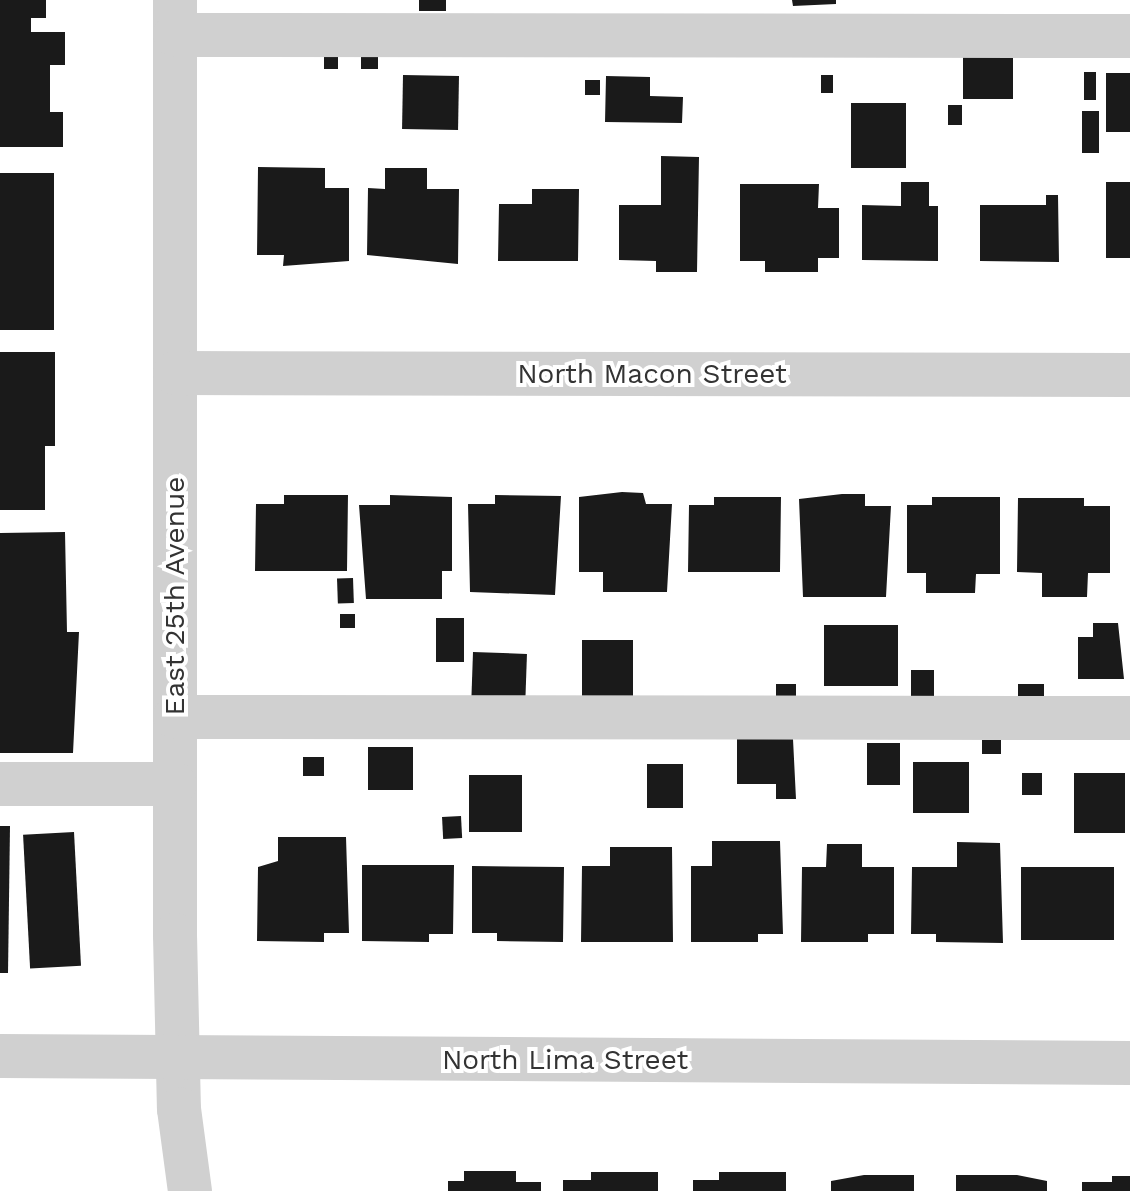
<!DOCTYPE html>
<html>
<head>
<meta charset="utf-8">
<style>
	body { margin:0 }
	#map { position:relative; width:1130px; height:1191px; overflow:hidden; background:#fff; font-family:"Work Sans",sans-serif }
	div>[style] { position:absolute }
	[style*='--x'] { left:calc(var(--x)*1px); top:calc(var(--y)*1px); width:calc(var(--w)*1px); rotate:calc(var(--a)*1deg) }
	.building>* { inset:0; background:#1a1a1a; transform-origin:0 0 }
	.minor>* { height:44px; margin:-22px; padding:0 22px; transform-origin:22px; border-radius:22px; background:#d0d0d0 }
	span { translate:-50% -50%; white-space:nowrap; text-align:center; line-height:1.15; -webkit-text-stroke:8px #fff; paint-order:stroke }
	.street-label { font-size:28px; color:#333 }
</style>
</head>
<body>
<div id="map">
	<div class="building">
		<div style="clip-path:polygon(0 0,46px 0,46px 18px,31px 18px,31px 32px,65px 32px,65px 65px,50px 65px,50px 112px,63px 112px,63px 147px,0 147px)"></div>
		<div style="left:419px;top:0;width:27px;height:11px"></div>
		<div style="clip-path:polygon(792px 0,836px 0,836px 4px,793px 6px)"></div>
		<div style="left:324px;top:54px;width:14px;height:15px"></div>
		<div style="left:963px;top:54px;width:50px;height:45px"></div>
		<div style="left:361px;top:56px;width:17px;height:13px"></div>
		<div style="left:1084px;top:72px;width:12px;height:28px"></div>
		<div style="left:1106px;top:73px;width:24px;height:59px"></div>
		<div style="left:403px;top:75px;width:56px;height:54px;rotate:1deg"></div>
		<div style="left:821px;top:75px;width:12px;height:18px"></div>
		<div style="clip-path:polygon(606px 76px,650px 77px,650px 96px,683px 97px,682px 123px,605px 122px)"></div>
		<div style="left:585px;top:80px;width:15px;height:15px"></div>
		<div style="left:851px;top:103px;width:55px;height:65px"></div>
		<div style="left:948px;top:105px;width:14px;height:20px"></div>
		<div style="left:1082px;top:111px;width:17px;height:42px"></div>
		<div style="clip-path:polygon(661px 156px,699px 157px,697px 272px,656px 272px,656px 261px,619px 260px,619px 205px,661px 205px)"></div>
		<div style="clip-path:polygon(258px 167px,325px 168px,325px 188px,349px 188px,349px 261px,283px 266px,284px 255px,257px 255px)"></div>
		<div style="clip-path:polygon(385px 168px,427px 168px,427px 189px,459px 189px,458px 264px,367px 255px,368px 188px,385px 189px)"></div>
		<div style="left:0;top:173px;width:54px;height:157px"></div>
		<div style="clip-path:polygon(901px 182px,929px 182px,929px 206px,938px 206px,938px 261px,862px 260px,862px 205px,901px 206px)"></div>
		<div style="left:1106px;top:182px;width:24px;height:76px"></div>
		<div style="clip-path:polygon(740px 184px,819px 184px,818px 208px,839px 208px,839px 258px,818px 258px,818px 272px,765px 272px,765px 261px,740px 261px)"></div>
		<div style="clip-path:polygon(532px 189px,579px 189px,578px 261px,498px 261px,499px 204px,532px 204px)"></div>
		<div style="clip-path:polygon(1046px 195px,1058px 195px,1059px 262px,980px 261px,980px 205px,1046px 205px)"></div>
		<div style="clip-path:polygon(0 352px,55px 352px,55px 446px,45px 446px,45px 510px,0 510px)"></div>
		<div style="clip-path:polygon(622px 492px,643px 493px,646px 504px,672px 504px,667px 592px,603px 592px,603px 572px,579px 572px,579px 497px)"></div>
		<div style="clip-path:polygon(842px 494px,865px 494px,865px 506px,891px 506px,886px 597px,803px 597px,799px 499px)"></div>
		<div style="clip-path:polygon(284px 495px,348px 495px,347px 571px,255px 571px,256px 504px,284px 504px)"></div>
		<div style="clip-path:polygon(390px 495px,452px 497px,452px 571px,442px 571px,442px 599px,366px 599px,359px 505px,390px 505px)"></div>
		<div style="clip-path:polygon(495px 495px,561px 496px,555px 595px,470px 592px,468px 504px,495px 504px)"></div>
		<div style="clip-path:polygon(714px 497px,781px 497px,780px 572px,688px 572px,689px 505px,714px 505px)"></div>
		<div style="clip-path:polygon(932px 497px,1000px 497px,1000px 574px,976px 574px,975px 593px,926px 593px,926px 573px,907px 573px,907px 505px,932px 505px)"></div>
		<div style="clip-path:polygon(1018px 498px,1084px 498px,1084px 506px,1110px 506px,1110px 573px,1088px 573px,1087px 597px,1042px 597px,1042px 573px,1017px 572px)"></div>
		<div style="clip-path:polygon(65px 532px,67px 632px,79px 632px,73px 753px,0 753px,0 533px)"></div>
		<div style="left:353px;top:578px;width:25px;height:16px;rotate:88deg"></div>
		<div style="left:355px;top:614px;width:14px;height:15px;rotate:90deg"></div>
		<div style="left:436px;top:618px;width:28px;height:44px"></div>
		<div style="clip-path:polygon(1093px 623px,1118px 623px,1124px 679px,1078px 679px,1078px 637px,1093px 637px)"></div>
		<div style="left:898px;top:625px;width:61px;height:74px;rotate:90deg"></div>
		<div style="left:582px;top:640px;width:51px;height:60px"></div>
		<div style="left:473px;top:652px;width:54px;height:47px;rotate:2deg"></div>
		<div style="left:911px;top:670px;width:23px;height:26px"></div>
		<div style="left:796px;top:684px;width:15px;height:20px;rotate:90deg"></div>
		<div style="left:1018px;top:684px;width:26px;height:16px"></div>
		<div style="clip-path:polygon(737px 739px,793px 739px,796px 799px,776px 799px,776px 784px,737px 784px)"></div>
		<div style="left:982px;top:740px;width:19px;height:14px"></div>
		<div style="left:867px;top:743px;width:33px;height:42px"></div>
		<div style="left:368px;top:747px;width:45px;height:43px"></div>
		<div style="left:303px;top:757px;width:21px;height:19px"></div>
		<div style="left:913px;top:762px;width:56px;height:51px"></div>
		<div style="left:647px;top:764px;width:36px;height:44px"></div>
		<div style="left:1022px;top:773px;width:20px;height:22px"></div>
		<div style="left:1074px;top:773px;width:51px;height:60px"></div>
		<div style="left:469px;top:775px;width:53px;height:57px"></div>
		<div style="left:461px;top:816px;width:22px;height:19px;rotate:87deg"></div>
		<div style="clip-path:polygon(0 826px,10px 826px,8px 973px,0 973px)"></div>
		<div style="left:74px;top:832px;width:134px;height:51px;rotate:87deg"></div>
		<div style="clip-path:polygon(278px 837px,346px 837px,349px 933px,324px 933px,324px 942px,257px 941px,258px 867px,278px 861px)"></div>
		<div style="clip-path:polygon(712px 841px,780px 841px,783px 934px,758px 934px,758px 942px,691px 942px,691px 866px,712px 866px)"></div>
		<div style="clip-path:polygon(957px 842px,1000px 843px,1003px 943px,936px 942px,936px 934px,911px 934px,912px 867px,957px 867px)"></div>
		<div style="clip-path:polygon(827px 844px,862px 844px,862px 867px,894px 867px,894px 934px,868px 934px,868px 942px,801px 942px,802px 867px,826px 867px)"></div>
		<div style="clip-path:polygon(610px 847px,672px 847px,673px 942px,581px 942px,582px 866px,610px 866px)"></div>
		<div style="clip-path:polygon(362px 865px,454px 865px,453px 934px,429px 934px,429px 942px,362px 941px)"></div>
		<div style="clip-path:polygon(472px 866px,564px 867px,563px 942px,497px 941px,497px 933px,472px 933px)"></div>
		<div style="left:1021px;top:867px;width:93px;height:73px"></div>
		<div style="clip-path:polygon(464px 1171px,516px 1171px,516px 1182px,541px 1182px,541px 1191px,448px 1191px,448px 1181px,464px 1181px)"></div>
		<div style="clip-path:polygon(591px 1172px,658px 1172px,658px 1191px,563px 1191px,563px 1180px,591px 1180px)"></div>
		<div style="clip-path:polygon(719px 1172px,786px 1172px,786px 1191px,693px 1191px,693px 1180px,719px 1180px)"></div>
		<div style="clip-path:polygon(864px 1175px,914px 1175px,914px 1191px,831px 1191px,831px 1181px)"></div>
		<div style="clip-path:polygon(956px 1175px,1017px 1175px,1047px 1181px,1047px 1191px,956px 1191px)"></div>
		<div style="clip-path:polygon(1112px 1176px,1130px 1176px,1130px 1191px,1082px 1191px,1082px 1182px,1112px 1182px)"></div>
	</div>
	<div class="minor">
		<div style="--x:175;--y:0;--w:935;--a:90"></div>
		<div style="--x:175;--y:935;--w:174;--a:88.7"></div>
		<div style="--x:179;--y:1109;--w:83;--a:82.4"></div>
		<div style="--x:175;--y:35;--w:955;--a:0.06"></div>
		<div style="--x:175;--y:373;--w:955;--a:0.12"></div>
		<div style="--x:175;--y:717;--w:955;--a:0.06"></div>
		<div style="--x:0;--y:784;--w:175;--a:0"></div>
		<div style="--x:0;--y:1056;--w:1130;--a:0.35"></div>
	</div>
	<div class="street-label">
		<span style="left:652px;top:374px">North Macon Street</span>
		<span style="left:175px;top:596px;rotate:-90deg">East 25th Avenue</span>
		<span style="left:565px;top:1060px">North Lima Street</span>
	</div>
</div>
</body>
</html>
